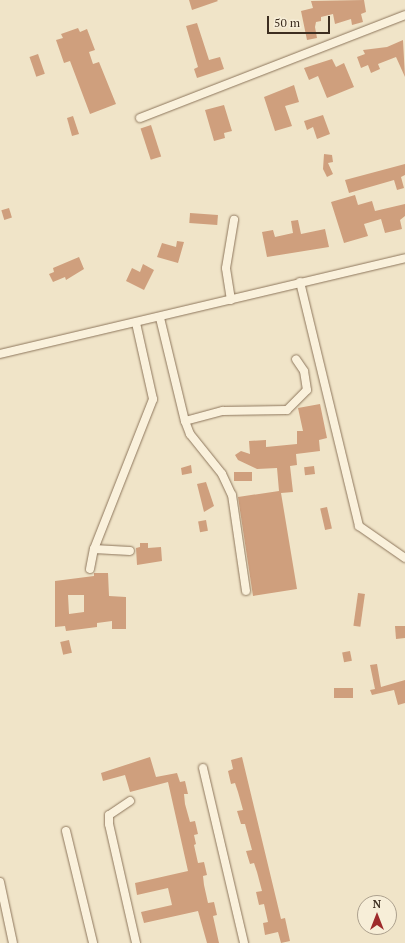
<!DOCTYPE html>
<html>
<head>
<meta charset="utf-8">
<style>
	body { margin:0 }
	#map { position:relative; width:405px; height:943px; overflow:hidden; background:#f0e4c8; font-family:"PT Serif",serif }
	div>[style] { position:absolute }
	[style*='--x'] { left:calc(var(--x)*1px); top:calc(var(--y)*1px); width:calc(var(--w)*1px); rotate:calc(var(--a)*1deg) }
	.building>* { inset:0; background:#cf9f7d; transform-origin:0 0 }
	.roads { filter:drop-shadow(0 0 1px #8d765c) drop-shadow(0 0 1px #8d765c) }
	.minor>* { height:8px; margin:-4px; padding:0 4px; transform-origin:4px; border-radius:4px; background:#faf1dc }
	span { translate:-50% -50%; white-space:nowrap; text-align:center; line-height:1.15; -webkit-text-stroke:3.5px #f7eed8; paint-order:stroke }
	.north { position:absolute; left:357px; top:895px; width:40px; height:40px; box-sizing:border-box; background:#f7eed8; border:1px solid #ada18e; border-radius:50%; rotate:0deg; font-size:11px; font-weight:700; line-height:16px; text-align:center; color:#3d2e20 }
	.north::after { content:''; display:block; margin:auto; width:14px; height:18px; background:#9e2a2b; clip-path:polygon(50% 0,100% 100%,50% 72%,0 100%) }
	.scale { position:absolute; left:267px; top:16px; width:63px; height:18px; box-sizing:border-box; border:2px solid #3d2e20; border-top:0; padding-left:5px; font-size:12px; line-height:14px; white-space:nowrap; color:#3d2e20; -webkit-text-stroke:3px #f7eed8; paint-order:stroke }
</style>
</head>
<body>
<div id="map">
	<div class="building">
		<div style="clip-path:polygon(189px 0,217px 0,218px 1px,192px 10px)"></div>
		<div style="clip-path:polygon(364px 0,366px 12px,361px 14px,363px 22px,352px 25px,351px 19px,335px 24px,333px 14px,321px 17px,321px 21px,316px 22px,315px 27px,317px 38px,307px 40px,301px 11px,313px 8px,311px 1px)"></div>
		<div style="clip-path:polygon(197px 23px,209px 60px,220px 57px,224px 69px,197px 78px,194px 69px,198px 67px,186px 26px)"></div>
		<div style="clip-path:polygon(78px 28px,80px 32px,87px 29px,95px 50px,89px 52px,93px 64px,99px 62px,116px 104px,90px 114px,70px 61px,64px 63px,56px 40px,63px 38px,61px 34px)"></div>
		<div style="clip-path:polygon(403px 40px,405px 77px,396px 57px,378px 64px,380px 69px,371px 73px,368px 65px,361px 68px,357px 57px,365px 54px,363px 50px,387px 47px)"></div>
		<div style="left:38px;top:54px;width:21px;height:9px;rotate:71deg"></div>
		<div style="clip-path:polygon(332px 59px,336px 67px,344px 63px,354px 87px,327px 98px,318px 76px,309px 80px,304px 68px)"></div>
		<div style="clip-path:polygon(294px 85px,299px 102px,285px 106px,292px 126px,275px 131px,264px 97px)"></div>
		<div style="clip-path:polygon(224px 105px,232px 131px,224px 133px,225px 138px,214px 141px,205px 110px)"></div>
		<div style="clip-path:polygon(323px 115px,330px 134px,317px 139px,313px 127px,307px 130px,304px 121px)"></div>
		<div style="clip-path:polygon(73px 116px,79px 134px,72px 136px,67px 118px)"></div>
		<div style="left:151px;top:125px;width:33px;height:11px;rotate:72deg"></div>
		<div style="clip-path:polygon(324px 154px,332px 155px,333px 162px,328px 163px,333px 174px,327px 177px,323px 169px)"></div>
		<div style="clip-path:polygon(405px 164px,405px 175px,401px 177px,404px 188px,397px 190px,394px 180px,349px 193px,345px 180px)"></div>
		<div style="clip-path:polygon(355px 195px,358px 205px,372px 201px,375px 211px,405px 204px,405px 216px,400px 220px,402px 229px,385px 233px,381px 219px,364px 224px,368px 236px,344px 243px,331px 202px)"></div>
		<div style="left:9px;top:208px;width:10px;height:8px;rotate:73deg"></div>
		<div style="left:190px;top:213px;width:28px;height:10px;rotate:4deg"></div>
		<div style="clip-path:polygon(298px 220px,301px 234px,325px 229px,329px 247px,267px 257px,262px 232px,273px 230px,275px 237px,293px 233px,291px 221px)"></div>
		<div style="clip-path:polygon(177px 241px,184px 242px,178px 263px,157px 257px,162px 243px,176px 247px)"></div>
		<div style="clip-path:polygon(79px 257px,84px 269px,66px 280px,65px 277px,53px 282px,49px 274px,54px 272px,53px 268px)"></div>
		<div style="clip-path:polygon(143px 264px,154px 270px,144px 290px,126px 281px,132px 268px,140px 272px)"></div>
		<div style="clip-path:polygon(320px 404px,327px 438px,319px 440px,320px 451px,296px 454px,297px 465px,290px 466px,293px 492px,281px 493px,297px 589px,253px 596px,238px 497px,279px 491px,277px 468px,257px 469px,238px 460px,235px 455px,241px 451px,250px 454px,249px 441px,266px 440px,266px 447px,297px 444px,297px 431px,303px 431px,298px 408px)"></div>
		<div style="clip-path:polygon(191px 465px,192px 473px,182px 475px,181px 468px)"></div>
		<div style="left:314px;top:466px;width:8px;height:10px;rotate:83deg"></div>
		<div style="left:252px;top:472px;width:9px;height:18px;rotate:90deg"></div>
		<div style="clip-path:polygon(206px 482px,214px 506px,204px 512px,197px 484px)"></div>
		<div style="left:327px;top:507px;width:22px;height:7px;rotate:77deg"></div>
		<div style="left:206px;top:520px;width:11px;height:8px;rotate:80deg"></div>
		<div style="clip-path:polygon(140px 543px,148px 543px,148px 548px,161px 547px,162px 561px,137px 565px,136px 548px,140px 547px)"></div>
		<div style="clip-path:polygon(evenodd,94px 573px,108px 573px,109px 596px,126px 597px,126px 629px,112px 629px,112px 621px,97px 623px,97px 627px,66px 631px,65px 626px,55px 627px,55px 581px,94px 576px,94px 573px,68px 595px,84px 595px,84px 612px,69px 614px,68px 595px)"></div>
		<div style="left:358px;top:593px;width:7px;height:33px;rotate:8deg"></div>
		<div style="clip-path:polygon(395px 626px,405px 626px,405px 638px,396px 639px)"></div>
		<div style="left:69px;top:640px;width:13px;height:9px;rotate:77deg"></div>
		<div style="left:350px;top:651px;width:10px;height:8px;rotate:79deg"></div>
		<div style="clip-path:polygon(377px 664px,381px 687px,405px 680px,405px 703px,398px 705px,394px 690px,372px 695px,370px 690px,375px 689px,370px 665px)"></div>
		<div style="left:334px;top:688px;width:19px;height:10px"></div>
		<div style="clip-path:polygon(150px 757px,156px 777px,177px 773px,180px 782px,185px 781px,188px 794px,184px 794px,185px 804px,190px 822px,195px 821px,198px 834px,194px 835px,196px 844px,194px 845px,198px 863px,204px 862px,207px 875px,203px 876px,204px 885px,208px 903px,214px 902px,217px 915px,213px 916px,219px 943px,207px 943px,198px 911px,144px 923px,141px 912px,172px 905px,168px 888px,137px 895px,135px 883px,188px 871px,168px 782px,130px 792px,125px 775px,103px 781px,101px 773px)"></div>
		<div style="clip-path:polygon(242px 757px,281px 919px,285px 918px,290px 941px,281px 943px,278px 932px,265px 935px,263px 923px,268px 922px,264px 904px,259px 905px,256px 892px,262px 891px,257px 872px,254px 863px,250px 864px,246px 851px,252px 850px,245px 824px,241px 824px,237px 811px,243px 810px,238px 792px,235px 783px,231px 784px,228px 771px,233px 769px,231px 760px)"></div>
	</div>
	<div class="roads">
		<div class="minor">
			<div style="--x:140;--y:118;--w:284;--a:-21.2"></div>
			<div style="--x:300;--y:282;--w:251;--a:76.4"></div>
			<div style="--x:359;--y:526;--w:56;--a:34.8"></div>
			<div style="--x:231;--y:300;--w:32;--a:-99"></div>
			<div style="--x:226;--y:268;--w:49;--a:-80.5"></div>
			<div style="--x:160;--y:318;--w:106;--a:76.4"></div>
			<div style="--x:185;--y:421;--w:39;--a:-15"></div>
			<div style="--x:223;--y:411;--w:64;--a:-0.9"></div>
			<div style="--x:287;--y:410;--w:28;--a:-45"></div>
			<div style="--x:307;--y:390;--w:19;--a:-99"></div>
			<div style="--x:304;--y:371;--w:14;--a:-124"></div>
			<div style="--x:0;--y:354;--w:416;--a:-13.3"></div>
			<div style="--x:185;--y:421;--w:14;--a:69"></div>
			<div style="--x:190;--y:434;--w:51;--a:51.3"></div>
			<div style="--x:222;--y:474;--w:23;--a:65"></div>
			<div style="--x:232;--y:495;--w:97;--a:81.7"></div>
			<div style="--x:94;--y:549;--w:36;--a:3"></div>
			<div style="--x:90;--y:569;--w:20;--a:-79"></div>
			<div style="--x:94;--y:549;--w:161;--a:-68.5"></div>
			<div style="--x:153;--y:399;--w:78;--a:-102.6"></div>
			<div style="--x:203;--y:768;--w:180;--a:76.8"></div>
			<div style="--x:130;--y:801;--w:25;--a:146"></div>
			<div style="--x:109;--y:815;--w:9;--a:90"></div>
			<div style="--x:109;--y:824;--w:122;--a:77.2"></div>
			<div style="--x:66;--y:831;--w:115;--a:76.4"></div>
			<div style="--x:0;--y:882;--w:62;--a:78"></div>
		</div>
	</div>
	<div class="north">N</div>
	<div class="scale">50 m</div>
</div>
</body>
</html>
